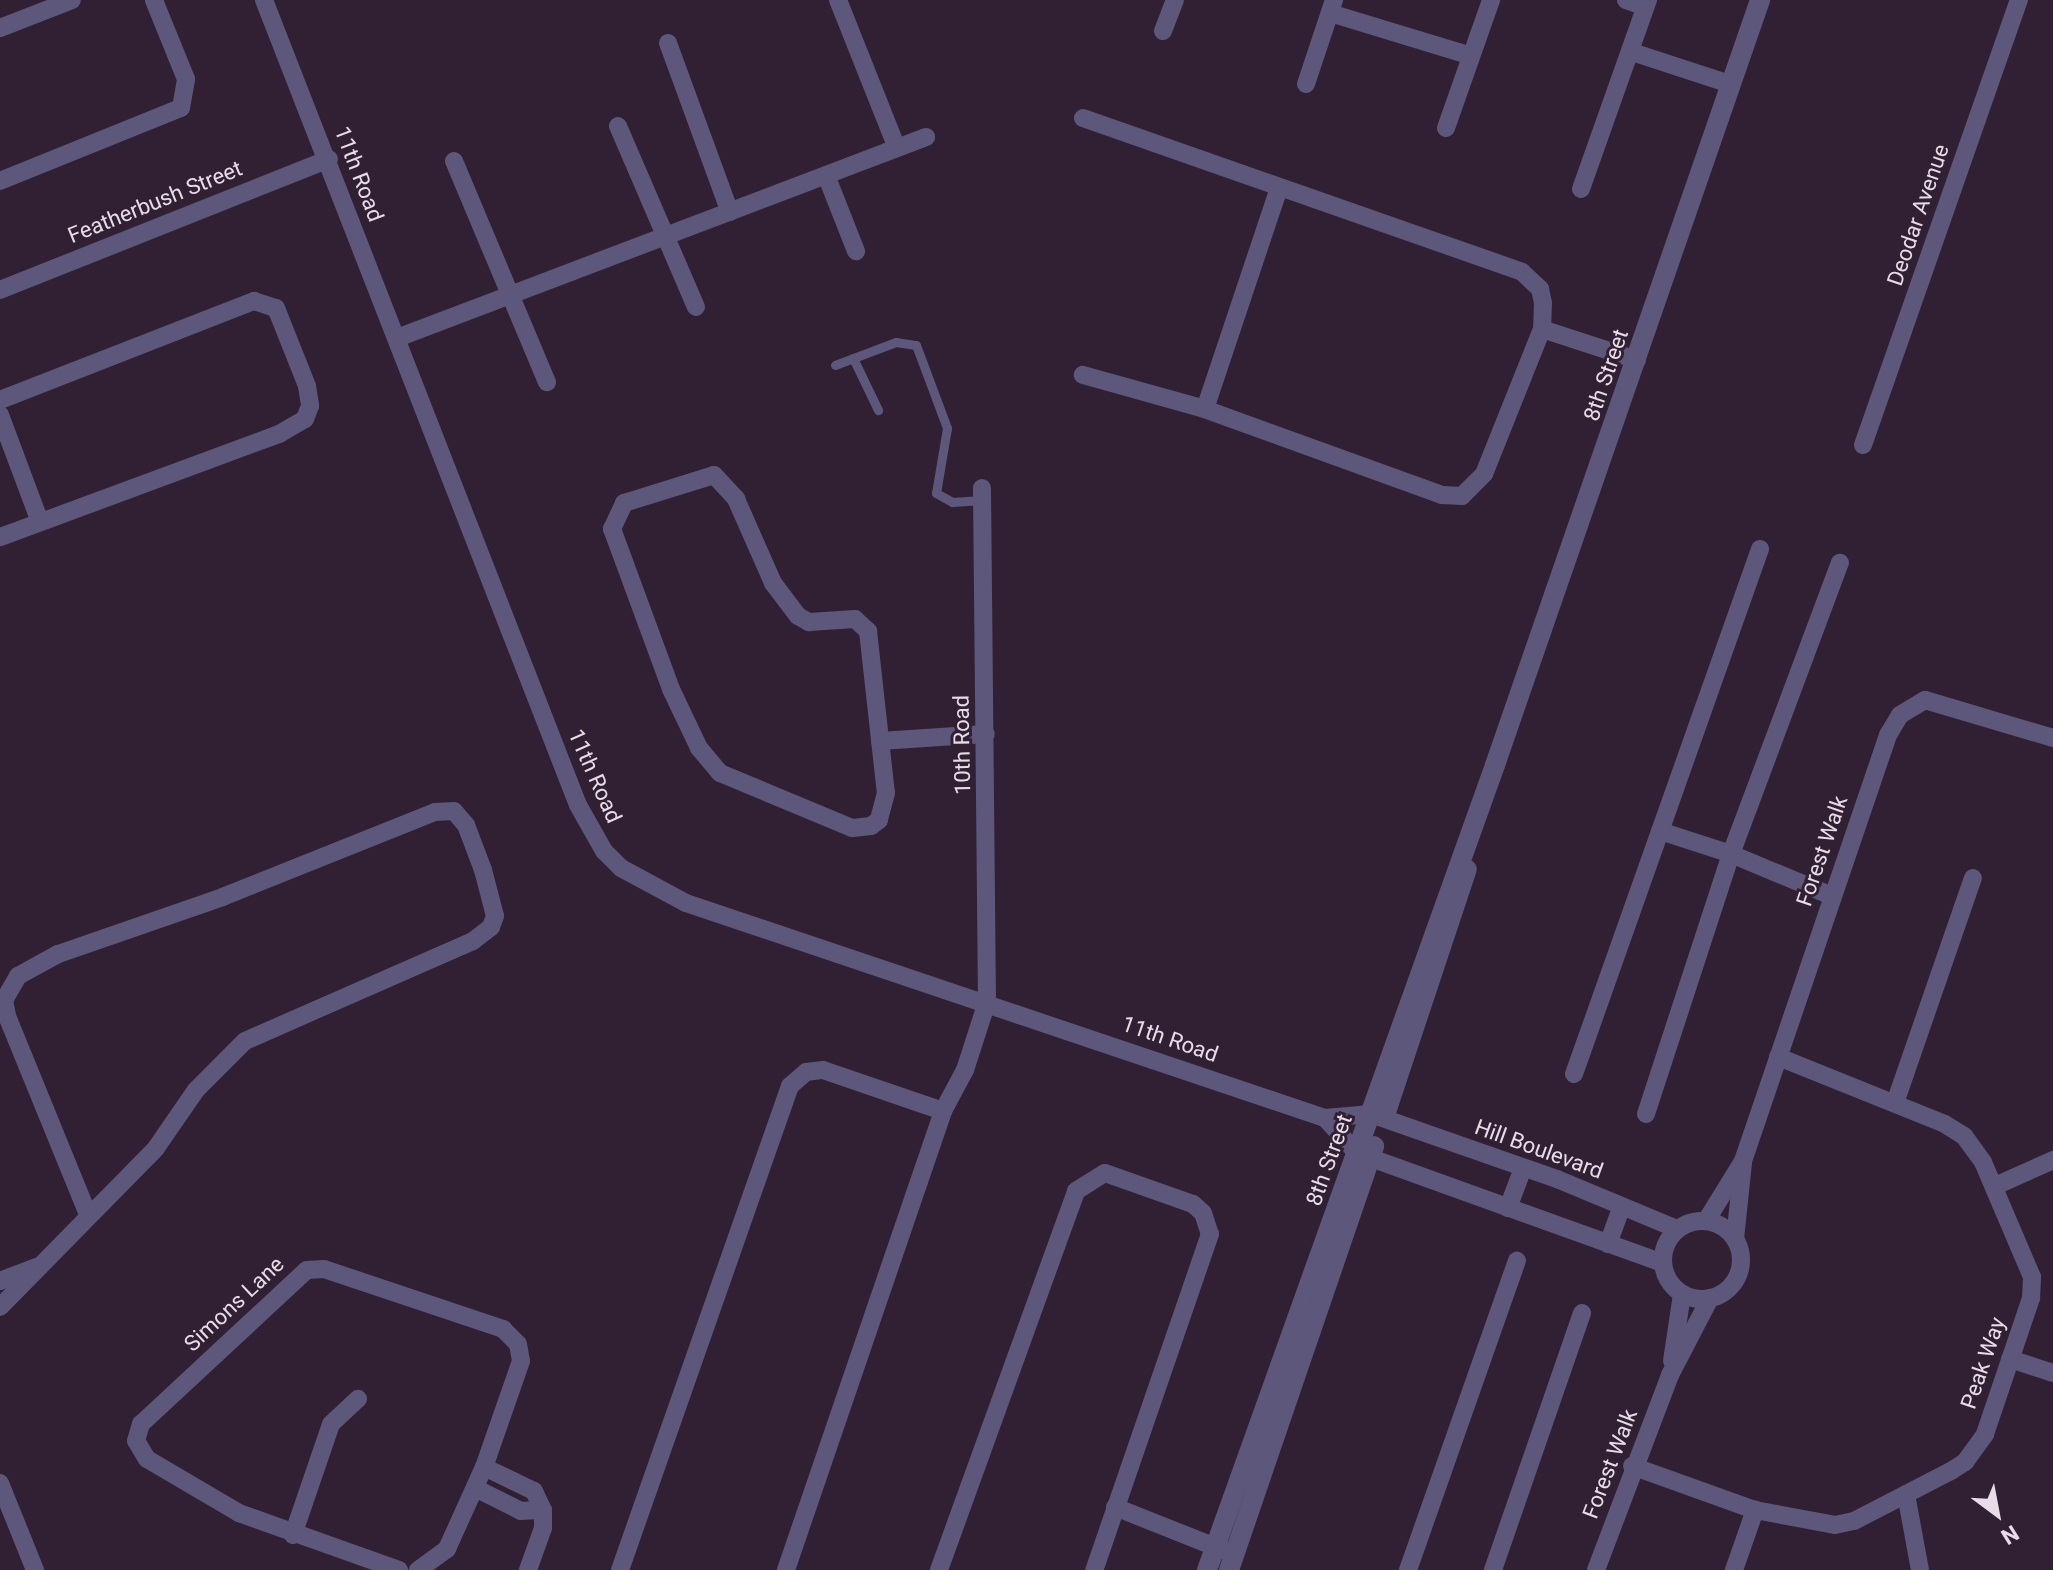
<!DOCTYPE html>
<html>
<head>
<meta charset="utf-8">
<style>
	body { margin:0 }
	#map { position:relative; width:2053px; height:1570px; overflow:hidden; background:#312033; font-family:Roboto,sans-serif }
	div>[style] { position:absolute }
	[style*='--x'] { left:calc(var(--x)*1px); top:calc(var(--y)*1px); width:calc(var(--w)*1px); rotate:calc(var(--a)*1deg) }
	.service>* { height:9px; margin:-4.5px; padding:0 4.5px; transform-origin:4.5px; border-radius:4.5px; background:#5d577b }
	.minor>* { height:18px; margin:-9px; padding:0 9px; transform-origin:9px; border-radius:9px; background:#5d577b }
	.minor>.ring { margin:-9px; padding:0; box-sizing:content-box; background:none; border:18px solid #5d577b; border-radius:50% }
	.tertiary>* { height:20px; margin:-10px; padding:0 10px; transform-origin:10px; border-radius:10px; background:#5d577b }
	span { translate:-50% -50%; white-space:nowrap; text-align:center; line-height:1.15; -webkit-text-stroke:6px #312033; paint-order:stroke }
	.street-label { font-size:22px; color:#e8dce9 }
	.north { position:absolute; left:1957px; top:1474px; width:80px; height:80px; -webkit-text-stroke:6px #312033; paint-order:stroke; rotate:148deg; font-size:22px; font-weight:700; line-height:32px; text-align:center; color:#e8dce9 }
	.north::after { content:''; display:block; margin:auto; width:28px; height:36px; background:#e8dce9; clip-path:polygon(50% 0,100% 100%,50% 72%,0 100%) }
</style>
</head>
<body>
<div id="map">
	<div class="service">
		<div style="--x:853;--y:358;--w:58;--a:64.3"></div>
		<div style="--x:835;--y:365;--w:65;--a:-20.7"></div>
		<div style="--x:896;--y:342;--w:20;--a:9"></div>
		<div style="--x:916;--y:345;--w:89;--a:69.5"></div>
		<div style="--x:947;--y:428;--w:66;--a:99.6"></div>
		<div style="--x:936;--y:493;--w:18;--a:29"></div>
		<div style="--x:952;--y:502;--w:30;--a:-4"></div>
	</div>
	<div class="minor">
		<div style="--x:264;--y:0;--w:864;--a:68.69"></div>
		<div style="--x:578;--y:805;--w:53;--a:60.5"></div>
		<div style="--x:604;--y:851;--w:24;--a:45"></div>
		<div style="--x:621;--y:868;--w:74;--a:28.3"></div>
		<div style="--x:686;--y:903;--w:674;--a:18.6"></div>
		<div style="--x:1325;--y:1118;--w:46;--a:-5"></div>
		<div style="--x:1371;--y:1114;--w:197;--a:19.3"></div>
		<div style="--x:1557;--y:1179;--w:130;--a:22.6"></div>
		<div style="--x:838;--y:0;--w:159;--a:68.3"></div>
		<div style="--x:1626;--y:0;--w:20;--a:20"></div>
		<div style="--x:1330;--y:13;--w:144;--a:16.9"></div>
		<div style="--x:0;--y:28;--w:77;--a:-21.3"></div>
		<div style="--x:1163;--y:31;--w:33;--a:-69"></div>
		<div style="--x:668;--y:43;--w:180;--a:69.9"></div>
		<div style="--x:1632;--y:52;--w:103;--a:18.1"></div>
		<div style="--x:1306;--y:84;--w:89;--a:-71.6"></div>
		<div style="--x:1083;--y:118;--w:465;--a:19.3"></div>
		<div style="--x:1522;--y:272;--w:25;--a:43"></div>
		<div style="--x:1540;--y:289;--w:14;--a:78"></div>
		<div style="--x:1543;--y:303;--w:26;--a:92"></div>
		<div style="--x:1542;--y:329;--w:156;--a:111.8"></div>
		<div style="--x:1484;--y:474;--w:31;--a:135"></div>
		<div style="--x:1462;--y:496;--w:20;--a:-177"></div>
		<div style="--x:1442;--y:495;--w:252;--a:-160.1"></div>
		<div style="--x:1205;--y:409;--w:127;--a:-164.4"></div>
		<div style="--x:618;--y:126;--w:197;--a:66.7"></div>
		<div style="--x:1446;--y:128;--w:136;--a:-70.6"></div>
		<div style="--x:454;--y:161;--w:240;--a:67.2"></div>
		<div style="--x:826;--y:175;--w:82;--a:68.5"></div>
		<div style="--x:0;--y:181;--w:195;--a:-22"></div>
		<div style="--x:181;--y:108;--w:29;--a:-80"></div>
		<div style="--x:186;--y:79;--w:85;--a:-112.1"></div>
		<div style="--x:1581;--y:189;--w:201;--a:-70.5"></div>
		<div style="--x:0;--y:290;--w:354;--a:-21.7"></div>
		<div style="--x:1542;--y:329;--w:100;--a:18.1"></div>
		<div style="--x:397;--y:338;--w:566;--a:-20.8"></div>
		<div style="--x:0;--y:400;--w:273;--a:-21.3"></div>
		<div style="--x:254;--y:301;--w:23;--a:18"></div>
		<div style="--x:276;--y:308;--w:84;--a:68.3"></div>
		<div style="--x:307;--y:386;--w:20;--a:81"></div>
		<div style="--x:310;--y:406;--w:14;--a:111"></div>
		<div style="--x:305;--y:419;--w:30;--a:150"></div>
		<div style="--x:279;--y:434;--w:297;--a:159.7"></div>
		<div style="--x:1205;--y:409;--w:233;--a:-71.5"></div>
		<div style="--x:0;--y:415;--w:114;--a:69.5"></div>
		<div style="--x:1863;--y:445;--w:472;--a:-70.7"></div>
		<div style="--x:714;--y:475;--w:33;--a:47"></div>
		<div style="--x:736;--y:499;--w:92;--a:66.2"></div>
		<div style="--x:773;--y:583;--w:41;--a:52.9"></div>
		<div style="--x:798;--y:616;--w:13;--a:29"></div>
		<div style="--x:809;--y:622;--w:46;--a:-3.7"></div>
		<div style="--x:855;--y:619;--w:18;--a:43"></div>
		<div style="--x:868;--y:631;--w:163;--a:83.7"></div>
		<div style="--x:886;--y:793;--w:28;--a:105"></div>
		<div style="--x:879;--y:820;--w:10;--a:143"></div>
		<div style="--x:871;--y:826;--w:19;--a:174"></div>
		<div style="--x:852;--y:828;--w:143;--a:-157.4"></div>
		<div style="--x:720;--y:773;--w:33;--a:-130"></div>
		<div style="--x:699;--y:748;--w:65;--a:-115.4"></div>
		<div style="--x:671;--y:689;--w:171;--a:-110.2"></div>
		<div style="--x:612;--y:529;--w:29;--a:-65"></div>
		<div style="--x:624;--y:503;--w:94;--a:-17.3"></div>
		<div style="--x:880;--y:741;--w:106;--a:-3.8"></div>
		<div style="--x:1660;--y:831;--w:75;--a:17.9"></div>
		<div style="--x:1731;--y:854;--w:109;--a:22.6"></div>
		<div style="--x:1574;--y:1074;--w:557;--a:-70.49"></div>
		<div style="--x:1895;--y:1103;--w:238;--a:-70.9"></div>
		<div style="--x:1646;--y:1114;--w:274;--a:-71.9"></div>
		<div style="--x:1731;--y:854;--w:311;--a:-69.5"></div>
		<div style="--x:1325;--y:1118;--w:47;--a:47.6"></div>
		<div style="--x:1357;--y:1153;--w:325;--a:19.8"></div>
		<div style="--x:1995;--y:1186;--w:64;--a:-24.1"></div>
		<div style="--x:1508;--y:1208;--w:43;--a:-69.4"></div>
		<div style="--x:1706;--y:1221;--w:70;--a:-58.3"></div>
		<div style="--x:1743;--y:1161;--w:450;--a:-71.2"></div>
		<div style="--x:1888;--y:735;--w:23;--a:-59"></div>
		<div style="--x:1900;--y:715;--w:29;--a:-31"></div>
		<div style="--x:1925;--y:700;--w:134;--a:16.5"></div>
		<div class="ring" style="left:1663px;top:1221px;width:60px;height:60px"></div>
		<div style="--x:1735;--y:1239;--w:76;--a:-84"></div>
		<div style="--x:1608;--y:1244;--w:40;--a:-69.8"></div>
		<div style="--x:0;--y:1281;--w:40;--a:-21"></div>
		<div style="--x:0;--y:1307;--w:223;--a:-45.5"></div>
		<div style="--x:156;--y:1148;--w:70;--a:-55.4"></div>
		<div style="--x:196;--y:1090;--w:69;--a:-45"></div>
		<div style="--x:245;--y:1041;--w:249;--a:-23.7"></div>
		<div style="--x:473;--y:941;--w:23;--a:-38"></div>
		<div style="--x:491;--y:927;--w:12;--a:-70"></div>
		<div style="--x:495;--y:916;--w:48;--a:-104.6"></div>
		<div style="--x:483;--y:870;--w:48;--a:-110.7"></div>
		<div style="--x:466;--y:825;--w:18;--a:-131"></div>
		<div style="--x:454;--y:811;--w:19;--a:177"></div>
		<div style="--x:435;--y:812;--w:228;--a:158.2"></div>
		<div style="--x:223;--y:897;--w:175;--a:160.9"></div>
		<div style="--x:58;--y:954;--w:46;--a:151.2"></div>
		<div style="--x:18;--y:976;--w:28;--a:120"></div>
		<div style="--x:4;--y:1000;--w:16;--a:79"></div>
		<div style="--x:7;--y:1016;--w:214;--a:67.8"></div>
		<div style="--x:2010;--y:1359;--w:45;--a:18"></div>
		<div style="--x:1672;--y:1361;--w:68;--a:-81.5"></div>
		<div style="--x:1632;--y:1466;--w:131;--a:19.7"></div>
		<div style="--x:1755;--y:1510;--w:81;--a:10.6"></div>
		<div style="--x:1835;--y:1525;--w:19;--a:-12"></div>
		<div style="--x:1854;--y:1521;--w:109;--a:-27.3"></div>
		<div style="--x:1951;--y:1471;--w:17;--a:-33"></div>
		<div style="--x:1965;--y:1462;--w:34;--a:-54"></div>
		<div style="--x:1985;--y:1434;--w:144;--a:-71.3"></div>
		<div style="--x:2031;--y:1298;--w:21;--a:-87"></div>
		<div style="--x:2032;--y:1277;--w:125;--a:-113.1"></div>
		<div style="--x:1983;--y:1162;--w:32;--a:-126"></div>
		<div style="--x:1964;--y:1136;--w:22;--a:-148"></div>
		<div style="--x:1945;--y:1124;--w:180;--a:-158.1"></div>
		<div style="--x:484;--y:1467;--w:55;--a:25.6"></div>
		<div style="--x:534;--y:1491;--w:21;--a:65"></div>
		<div style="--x:543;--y:1510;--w:18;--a:90"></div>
		<div style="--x:543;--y:1528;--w:45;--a:109.7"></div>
		<div style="--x:0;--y:1483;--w:94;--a:68.1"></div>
		<div style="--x:475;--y:1488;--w:51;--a:26.6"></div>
		<div style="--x:521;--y:1511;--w:22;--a:-3"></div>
		<div style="--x:1906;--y:1494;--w:77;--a:79.6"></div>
		<div style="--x:1115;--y:1507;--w:122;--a:21.7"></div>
		<div style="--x:293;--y:1535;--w:117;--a:-71.1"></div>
		<div style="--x:331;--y:1424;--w:37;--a:-43"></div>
		<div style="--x:399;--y:1570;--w:170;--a:-160.4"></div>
		<div style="--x:239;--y:1513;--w:107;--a:-149.6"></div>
		<div style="--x:147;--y:1459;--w:21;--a:-121"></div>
		<div style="--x:136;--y:1441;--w:18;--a:-74"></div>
		<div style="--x:141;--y:1424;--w:226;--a:-42.9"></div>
		<div style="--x:307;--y:1270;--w:17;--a:-3"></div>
		<div style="--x:324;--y:1269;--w:189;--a:18.5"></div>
		<div style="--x:503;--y:1329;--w:21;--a:45"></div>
		<div style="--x:518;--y:1344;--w:17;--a:80"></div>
		<div style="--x:521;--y:1361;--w:112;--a:109.2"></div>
		<div style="--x:484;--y:1467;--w:90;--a:114.3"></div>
		<div style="--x:447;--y:1549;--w:36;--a:144"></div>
		<div style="--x:620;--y:1570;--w:513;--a:-70.65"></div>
		<div style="--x:790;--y:1086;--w:21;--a:-41"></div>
		<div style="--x:806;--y:1072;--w:17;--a:-7"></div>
		<div style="--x:823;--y:1070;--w:127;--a:18.9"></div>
		<div style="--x:786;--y:1570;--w:485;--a:-71.1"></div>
		<div style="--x:943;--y:1111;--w:47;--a:-61.8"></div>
		<div style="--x:965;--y:1070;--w:71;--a:-72.1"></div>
		<div style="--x:987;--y:1002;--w:514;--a:-90.56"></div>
		<div style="--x:939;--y:1570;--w:403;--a:-70.1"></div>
		<div style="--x:1076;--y:1191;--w:34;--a:-32"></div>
		<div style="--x:1105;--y:1173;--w:93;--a:19.4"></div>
		<div style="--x:1193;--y:1204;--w:13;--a:42"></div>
		<div style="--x:1203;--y:1213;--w:22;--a:72"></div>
		<div style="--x:1210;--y:1234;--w:355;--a:109"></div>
		<div style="--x:1408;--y:1570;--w:328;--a:-70.6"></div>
		<div style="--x:1493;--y:1570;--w:272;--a:-70.9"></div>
		<div style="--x:1596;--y:1570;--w:209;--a:-69.2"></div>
		<div style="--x:1670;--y:1375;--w:87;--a:-62.5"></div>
		<div style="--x:1734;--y:1570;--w:64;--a:-70.7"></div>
	</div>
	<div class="tertiary">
		<div style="--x:1385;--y:1115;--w:259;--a:-71.6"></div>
		<div style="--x:1207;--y:1570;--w:855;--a:-70.31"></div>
		<div style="--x:1495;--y:765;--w:810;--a:-70.89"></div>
		<div style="--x:1229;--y:1570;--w:448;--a:-71.1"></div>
	</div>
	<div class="street-label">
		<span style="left:359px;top:174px;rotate:69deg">11th Road</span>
		<span style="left:155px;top:202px;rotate:-22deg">Featherbush Street</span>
		<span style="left:1918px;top:215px;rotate:-71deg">Deodar Avenue</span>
		<span style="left:1606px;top:375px;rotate:-71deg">8th Street</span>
		<span style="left:962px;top:745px;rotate:-91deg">10th Road</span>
		<span style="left:595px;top:776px;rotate:66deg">11th Road</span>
		<span style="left:1822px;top:851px;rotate:-71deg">Forest Walk</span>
		<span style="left:1170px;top:1039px;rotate:19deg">11th Road</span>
		<span style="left:1539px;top:1149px;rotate:20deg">Hill Boulevard</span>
		<span style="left:1329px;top:1160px;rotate:-70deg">8th Street</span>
		<span style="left:234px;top:1304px;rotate:-43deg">Simons Lane</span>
		<span style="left:1983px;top:1363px;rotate:-71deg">Peak Way</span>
		<span style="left:1610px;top:1464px;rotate:-69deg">Forest Walk</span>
	</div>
	<div class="north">N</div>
</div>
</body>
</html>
